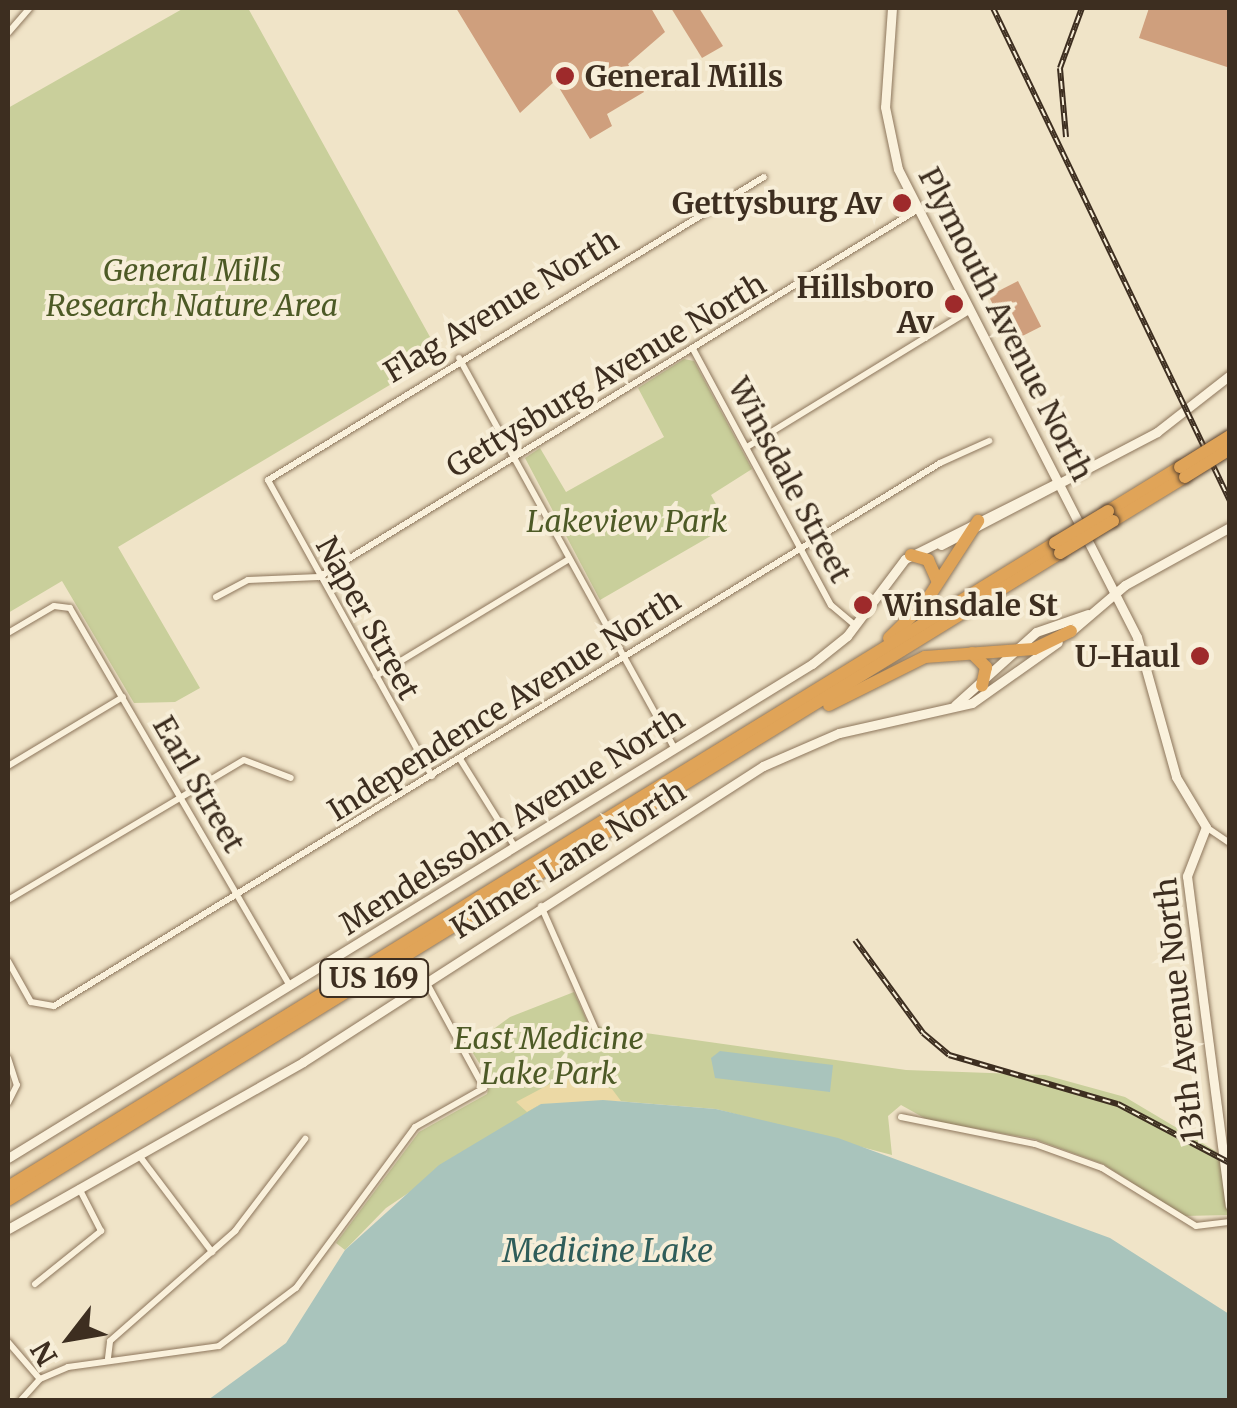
<!DOCTYPE html>
<html>
<head>
<meta charset="utf-8">
<style>
	body { margin:0 }
	#map { position:relative; width:1237px; height:1408px; overflow:hidden; background:#f0e4c8; font-family:Merriweather,serif }
	div>[style] { position:absolute }
	[style*='--x'] { left:calc(var(--x)*1px); top:calc(var(--y)*1px); width:calc(var(--w)*1px); rotate:calc(var(--a)*1deg) }
	.green>* { inset:0; background:#c9cf9b }
	.sand>* { inset:0; background:#ecd9a5 }
	.water>* { inset:0; background:#a9c4bc }
	.building>* { inset:0; background:#cf9f7d; transform-origin:0 0 }
	.roads { filter:drop-shadow(0 0 2px #8d765c) drop-shadow(0 0 2px #8d765c) }
	.minor>* { height:6px; margin:-3px; padding:0 3px; transform-origin:3px; border-radius:3px; background:#faf1dc }
	.tertiary>* { height:9px; margin:-4.5px; padding:0 4.5px; transform-origin:4.5px; border-radius:4.5px; background:#faf1dc }
	.motorway>* { height:12px; margin:-6px; padding:0 6px; transform-origin:6px; border-radius:6px; background:#e0a458 }
	.rail>* { height:6px; margin-top:-3px; transform-origin:0; background:repeating-linear-gradient(90deg,#f7eed8 0 8px,#3d2e20 0 16px); box-sizing:border-box; border-block:2px solid #3d2e20 }
	.bridges { filter:drop-shadow(0 0 2px #5b4430) drop-shadow(0 0 2px #5b4430) }
	.motorway-bridge>* { height:12px; margin:-6px; padding:0 6px; transform-origin:6px; border-radius:6px; background:#e0a458 }
	.dots>* { width:28px; height:28px; translate:-50% -50%; box-sizing:border-box; border:5px solid #f7eed8; border-radius:50% }
	span { translate:-50% -50%; white-space:nowrap; text-align:center; line-height:1.15; -webkit-text-stroke:8px #f7eed8; paint-order:stroke }
	.shield-label span { padding:2px 8px; background:#f7eed8; border:2px solid; border-radius:8px; -webkit-text-stroke-width:0 }
	.shield-label { font-size:28px; color:#3d2e20; font-weight:700 }
	.poi-label { font-size:30px; color:#3d2e20; font-weight:700 }
	.left { translate:0 -50%; text-align:left }
	.right { translate:-100% -50%; text-align:right }
	.park-label { font-size:30px; color:#4d5a26; font-style:italic }
	.street-label { font-size:30px; color:#3d2e20 }
	.water-label { font-size:32px; color:#2f5d5a; font-style:italic }
	.frame { position:absolute; inset:0; border:10px solid #3d2e20; pointer-events:none }
	.north { position:absolute; left:20px; top:1288px; width:100px; height:100px; -webkit-text-stroke:8px #f7eed8; paint-order:stroke; rotate:239deg; font-size:28px; font-weight:700; line-height:40px; text-align:center; color:#3d2e20 }
	.north::after { content:''; display:block; margin:auto; width:35px; height:45px; background:#3d2e20; clip-path:polygon(50% 0,100% 100%,50% 72%,0 100%) }
</style>
</head>
<body>
<div id="map">
	<div class="green">
		<div style="clip-path:polygon(184px 8px,248px 8px,440px 355px,118px 547px,200px 688px,175px 702px,134px 703px,62px 581px,8px 613px,8px 108px)"></div>
		<div style="clip-path:polygon(684px 359px,694px 361px,752px 469px,711px 495px,728px 526px,600px 600px,525px 458px,540px 448px,566px 492px,664px 437px,638px 388px)"></div>
		<div style="clip-path:polygon(574px 992px,589px 1025px,906px 1070px,1045px 1075px,1125px 1097px,1229px 1159px,1229px 1215px,1184px 1216px,1103px 1164px,1034px 1139px,928px 1120px,901px 1105px,888px 1116px,892px 1155px,716px 1109px,604px 1100px,541px 1104px,386px 1208px,345px 1250px,336px 1243px,419px 1132px,487px 1094px,490px 1080px,469px 1047px,510px 1017px)"></div>
	</div>
	<div class="sand">
		<div style="clip-path:polygon(565px 1076px,612px 1089px,621px 1101px,541px 1104px,527px 1112px,516px 1102px)"></div>
	</div>
	<div class="water">
		<div style="clip-path:polygon(720px 1051px,833px 1065px,830px 1092px,715px 1078px,711px 1058px)"></div>
		<div style="clip-path:polygon(603px 1100px,716px 1109px,838px 1138px,1110px 1238px,1229px 1314px,1229px 1400px,208px 1400px,286px 1343px,345px 1250px,439px 1165px,541px 1104px)"></div>
	</div>
	<div class="building">
		<div style="clip-path:polygon(456px 8px,651px 8px,665px 32px,628px 64px,644px 92px,607px 114px,612px 126px,590px 139px,555px 81px,520px 113px)"></div>
		<div style="clip-path:polygon(671px 8px,699px 8px,723px 46px,702px 58px)"></div>
		<div style="clip-path:polygon(1149px 8px,1230px 8px,1230px 68px,1139px 38px)"></div>
		<div style="left:1018px;top:281px;width:51px;height:33px;rotate:63deg"></div>
	</div>
	<div class="roads">
		<div class="minor">
			<div style="--x:8;--y:33;--w:33;--a:-49"></div>
			<div style="--x:693;--y:349;--w:291;--a:61.7"></div>
			<div style="--x:831;--y:605;--w:31;--a:40"></div>
			<div style="--x:459;--y:358;--w:447;--a:61.1"></div>
			<div style="--x:747;--y:447;--w:260;--a:-31.5"></div>
			<div style="--x:216;--y:597;--w:36;--a:-28"></div>
			<div style="--x:248;--y:580;--w:71;--a:-2.4"></div>
			<div style="--x:319;--y:577;--w:702;--a:-31.54"></div>
			<div style="--x:8;--y:633;--w:53;--a:-30.4"></div>
			<div style="--x:54;--y:606;--w:16;--a:7"></div>
			<div style="--x:70;--y:608;--w:437;--a:59.8"></div>
			<div style="--x:376;--y:676;--w:226;--a:-31.2"></div>
			<div style="--x:460;--y:759;--w:104;--a:58"></div>
			<div style="--x:8;--y:766;--w:134;--a:-31"></div>
			<div style="--x:432;--y:776;--w:338;--a:-119"></div>
			<div style="--x:268;--y:480;--w:581;--a:-31.42"></div>
			<div style="--x:1206;--y:827;--w:29;--a:34"></div>
			<div style="--x:8;--y:900;--w:274;--a:-30.7"></div>
			<div style="--x:244;--y:760;--w:50;--a:21"></div>
			<div style="--x:541;--y:906;--w:141;--a:66.2"></div>
			<div style="--x:8;--y:961;--w:47;--a:60.7"></div>
			<div style="--x:31;--y:1002;--w:23;--a:10"></div>
			<div style="--x:54;--y:1006;--w:1039;--a:-31.5"></div>
			<div style="--x:940;--y:463;--w:54;--a:-24.2"></div>
			<div style="--x:8;--y:1058;--w:28;--a:72"></div>
			<div style="--x:17;--y:1085;--w:20;--a:117"></div>
			<div style="--x:901;--y:1117;--w:137;--a:11.4"></div>
			<div style="--x:1035;--y:1144;--w:71;--a:19.7"></div>
			<div style="--x:1102;--y:1168;--w:110;--a:31.7"></div>
			<div style="--x:1196;--y:1226;--w:34;--a:-7"></div>
			<div style="--x:141;--y:1158;--w:118;--a:52.9"></div>
			<div style="--x:35;--y:1284;--w:85;--a:-38.8"></div>
			<div style="--x:101;--y:1231;--w:48;--a:-117.1"></div>
			<div style="--x:8;--y:1342;--w:48;--a:49.3"></div>
			<div style="--x:108;--y:1358;--w:17;--a:-83"></div>
			<div style="--x:110;--y:1341;--w:167;--a:-41.3"></div>
			<div style="--x:235;--y:1231;--w:116;--a:-52.7"></div>
			<div style="--x:21;--y:1400;--w:28;--a:-48"></div>
			<div style="--x:40;--y:1379;--w:30;--a:-23"></div>
			<div style="--x:68;--y:1367;--w:152;--a:-7.9"></div>
			<div style="--x:219;--y:1346;--w:96;--a:-37"></div>
			<div style="--x:296;--y:1288;--w:200;--a:-53.5"></div>
			<div style="--x:415;--y:1127;--w:79;--a:-29.5"></div>
			<div style="--x:484;--y:1088;--w:125;--a:-118.6"></div>
		</div>
		<div class="tertiary">
			<div style="--x:892;--y:8;--w:99;--a:94"></div>
			<div style="--x:885;--y:107;--w:63;--a:78.2"></div>
			<div style="--x:898;--y:169;--w:525;--a:62.95"></div>
			<div style="--x:1137;--y:637;--w:145;--a:74.4"></div>
			<div style="--x:1176;--y:777;--w:58;--a:59"></div>
			<div style="--x:1206;--y:827;--w:53;--a:111.2"></div>
			<div style="--x:1187;--y:876;--w:332;--a:82.6"></div>
			<div style="--x:941;--y:545;--w:244;--a:-27.6"></div>
			<div style="--x:1157;--y:432;--w:93;--a:-38"></div>
			<div style="--x:1070;--y:632;--w:72;--a:-40.5"></div>
			<div style="--x:1125;--y:585;--w:120;--a:-28.9"></div>
			<div style="--x:955;--y:705;--w:109;--a:-42"></div>
			<div style="--x:1036;--y:632;--w:55;--a:-19.1"></div>
			<div style="--x:8;--y:1158;--w:944;--a:-31.57"></div>
			<div style="--x:812;--y:664;--w:45;--a:-38.7"></div>
			<div style="--x:847;--y:636;--w:96;--a:-53"></div>
			<div style="--x:905;--y:559;--w:172;--a:-26.6"></div>
			<div style="--x:8;--y:1229;--w:339;--a:-29.5"></div>
			<div style="--x:303;--y:1062;--w:547;--a:-32.76"></div>
			<div style="--x:763;--y:766;--w:83;--a:-23.5"></div>
			<div style="--x:839;--y:733;--w:136;--a:-12.7"></div>
			<div style="--x:972;--y:703;--w:105;--a:-35.3"></div>
		</div>
		<div class="motorway">
			<div style="--x:1108;--y:511;--w:84;--a:-31.4"></div>
			<div style="--x:1113;--y:521;--w:84;--a:-31.4"></div>
			<div style="--x:911;--y:555;--w:18;--a:16"></div>
			<div style="--x:928;--y:560;--w:24;--a:66"></div>
			<div style="--x:889;--y:638;--w:50;--a:-44.2"></div>
			<div style="--x:925;--y:603;--w:98;--a:-57.1"></div>
			<div style="--x:972;--y:653;--w:20;--a:45"></div>
			<div style="--x:986;--y:667;--w:19;--a:102"></div>
			<div style="--x:829;--y:705;--w:107;--a:-26.6"></div>
			<div style="--x:925;--y:657;--w:109;--a:-4.2"></div>
			<div style="--x:1034;--y:649;--w:41;--a:-25.9"></div>
			<div style="--x:8;--y:1187;--w:1229;--a:-31.6"></div>
			<div style="--x:8;--y:1200;--w:1235;--a:-31.59"></div>
		</div>
	</div>
	<div class="rail">
		<div style="--x:993;--y:8;--w:547;--a:64.32"></div>
		<div style="--x:1066;--y:137;--w:69;--a:-95"></div>
		<div style="--x:1060;--y:68;--w:64;--a:-69.9"></div>
		<div style="--x:855;--y:940;--w:115;--a:53.8"></div>
		<div style="--x:923;--y:1033;--w:34;--a:40"></div>
		<div style="--x:949;--y:1055;--w:176;--a:16.2"></div>
		<div style="--x:1118;--y:1104;--w:127;--a:27.8"></div>
	</div>
	<div class="bridges">
		<div class="motorway-bridge">
			<div style="--x:1180;--y:467;--w:59;--a:-31.8"></div>
			<div style="--x:1185;--y:477;--w:53;--a:-31.9"></div>
			<div style="--x:1055;--y:543;--w:62;--a:-31.1"></div>
			<div style="--x:1060;--y:553;--w:62;--a:-31.1"></div>
		</div>
	</div>
	<div class="dots">
		<div style="left:565px;top:76px;background:#9e2a2b"></div>
		<div style="left:902px;top:203px;background:#9e2a2b"></div>
		<div style="left:954px;top:304px;background:#9e2a2b"></div>
		<div style="left:863px;top:605px;background:#9e2a2b"></div>
		<div style="left:1200px;top:656px;background:#9e2a2b"></div>
	</div>
	<div class="shield-label">
		<span style="left:374px;top:978px">US 169</span>
	</div>
	<div class="poi-label">
		<span class="left" style="left:585px;top:76px">General Mills</span>
		<span class="right" style="left:882px;top:203px">Gettysburg Av</span>
		<span class="right" style="left:934px;top:304px">Hillsboro<br>Av</span>
		<span class="left" style="left:883px;top:605px">Winsdale St</span>
		<span class="right" style="left:1180px;top:656px">U-Haul</span>
	</div>
	<div class="park-label">
		<span style="left:192px;top:287px">General Mills<br>Research Nature Area</span>
		<span style="left:627px;top:521px">Lakeview Park</span>
		<span style="left:549px;top:1055px">East Medicine<br>Lake Park</span>
	</div>
	<div class="street-label">
		<span style="left:501px;top:306px;rotate:-31deg">Flag Avenue North</span>
		<span style="left:1006px;top:324px;rotate:63deg">Plymouth Avenue North</span>
		<span style="left:606px;top:375px;rotate:-31deg">Gettysburg Avenue North</span>
		<span style="left:790px;top:480px;rotate:62deg">Winsdale Street</span>
		<span style="left:368px;top:618px;rotate:61deg">Naper Street</span>
		<span style="left:504px;top:705px;rotate:-32deg">Independence Avenue North</span>
		<span style="left:199px;top:784px;rotate:60deg">Earl Street</span>
		<span style="left:512px;top:821px;rotate:-32deg">Mendelssohn Avenue North</span>
		<span style="left:568px;top:859px;rotate:-32deg">Kilmer Lane North</span>
		<span style="left:1179px;top:1010px;rotate:-96deg">13th Avenue North</span>
	</div>
	<div class="water-label">
		<span style="left:608px;top:1251px">Medicine Lake</span>
	</div>
	<div class="frame"></div>
	<div class="north">N</div>
</div>
</body>
</html>
